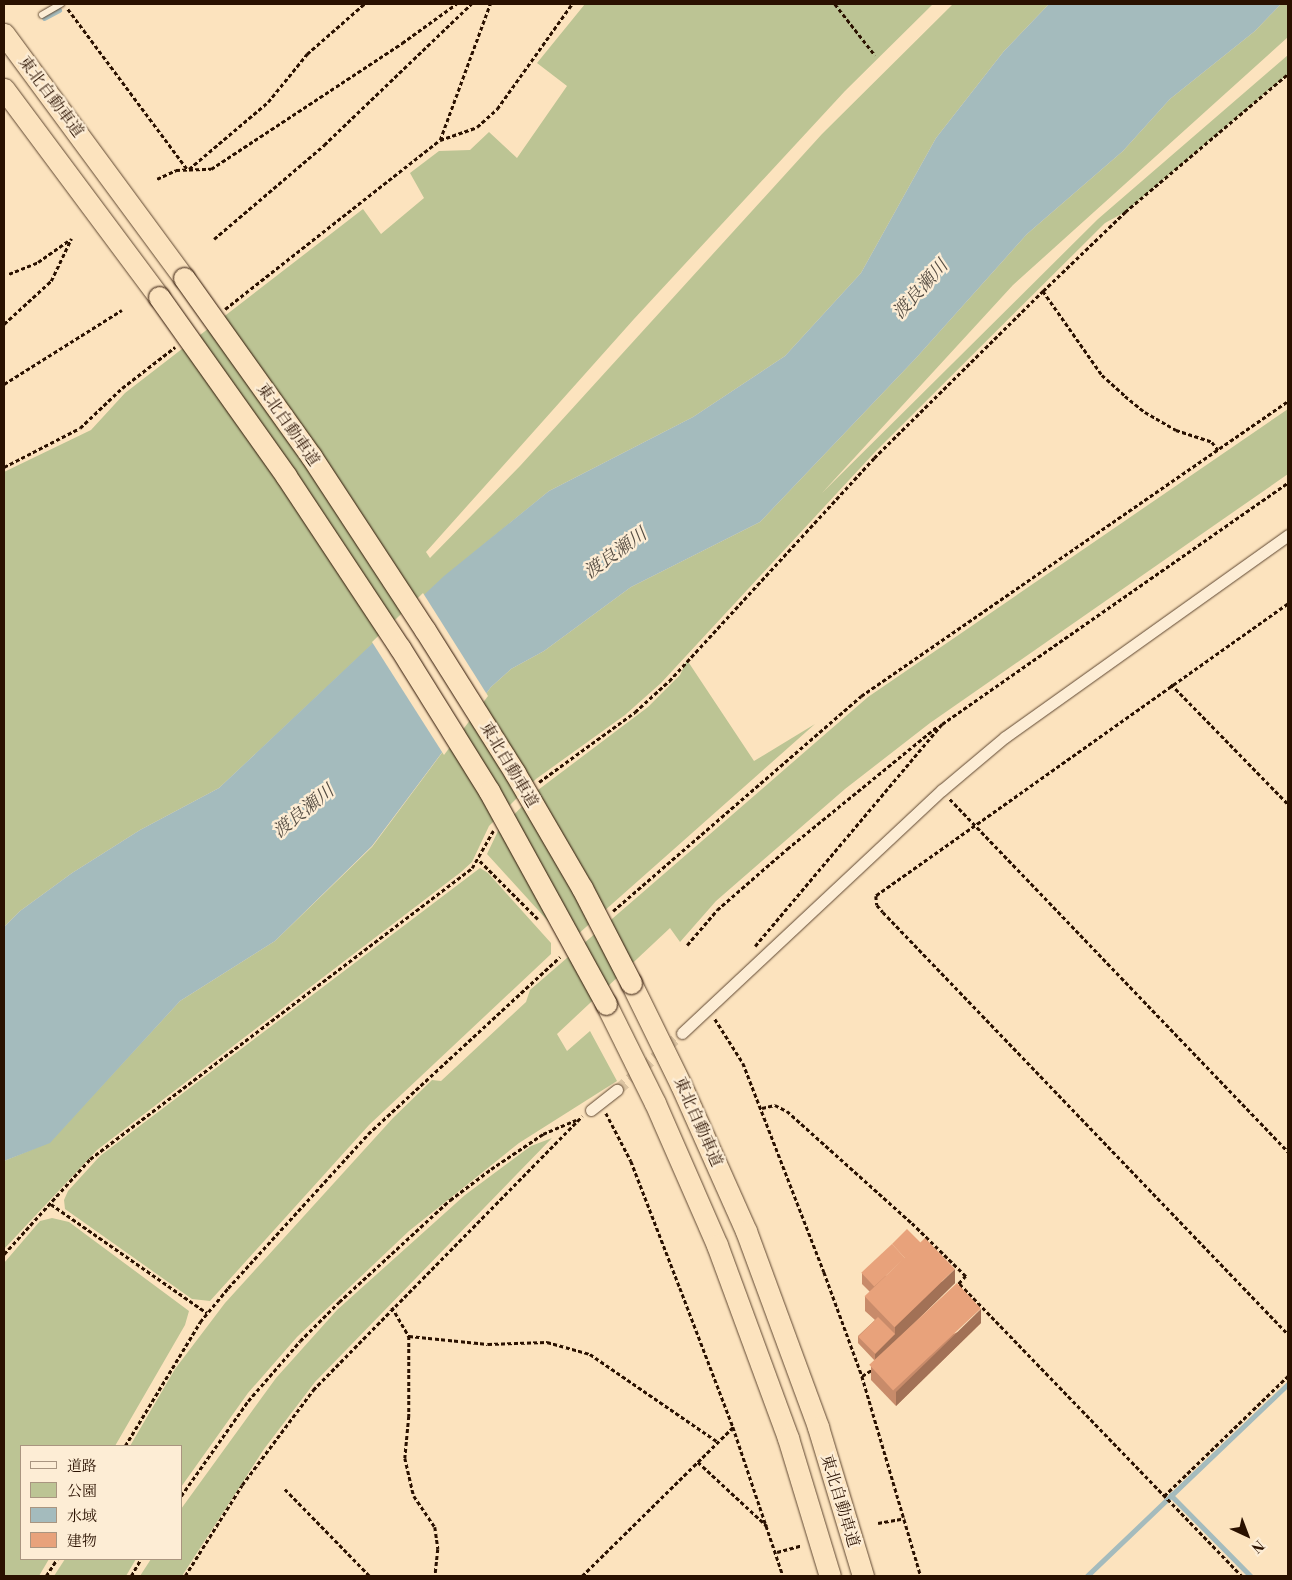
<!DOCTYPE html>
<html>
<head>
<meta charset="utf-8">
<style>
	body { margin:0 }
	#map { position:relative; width:1292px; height:1580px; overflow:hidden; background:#fce3be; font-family:"Libre Bodoni","Noto Serif JP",serif }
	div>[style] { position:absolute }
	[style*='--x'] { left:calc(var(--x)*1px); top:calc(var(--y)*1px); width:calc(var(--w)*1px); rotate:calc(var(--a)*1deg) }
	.green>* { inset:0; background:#bcc494 }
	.water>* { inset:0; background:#a4bbbd }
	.pier>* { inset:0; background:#fce3be }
	.stream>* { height:4.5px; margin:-2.25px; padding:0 2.25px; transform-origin:2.25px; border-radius:2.25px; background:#a4bbbd }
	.minor-tunnel>* { height:11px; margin-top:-5.5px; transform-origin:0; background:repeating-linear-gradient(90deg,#dcc4a2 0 11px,transparent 0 16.5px) }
	.path>* { height:2.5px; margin-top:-1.25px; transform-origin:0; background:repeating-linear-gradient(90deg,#2a1100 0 4px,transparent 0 6.5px) }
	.roads { filter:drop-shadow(0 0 1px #5e4630) drop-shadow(0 0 1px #5e4630) }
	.service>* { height:5.5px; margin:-2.75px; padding:0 2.75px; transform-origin:2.75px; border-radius:2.75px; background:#fdedd5 }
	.minor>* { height:11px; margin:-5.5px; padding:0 5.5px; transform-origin:5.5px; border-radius:5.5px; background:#fdedd5 }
	.motorway>* { height:21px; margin:-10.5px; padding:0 10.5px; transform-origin:10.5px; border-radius:10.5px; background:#fce3be }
	.bridges { filter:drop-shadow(0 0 1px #2a1100) drop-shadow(0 0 1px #2a1100) }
	.motorway-bridge>* { height:21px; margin:-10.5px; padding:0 10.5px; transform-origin:10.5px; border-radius:10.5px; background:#fce3be }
	.wall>* { inset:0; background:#c88b6a }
	.shaded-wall>* { inset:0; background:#a27156 }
	.building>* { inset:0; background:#e8a27b; transform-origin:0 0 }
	span { translate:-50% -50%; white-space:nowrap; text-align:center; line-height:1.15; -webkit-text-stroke:4.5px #fdedd5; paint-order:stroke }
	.street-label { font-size:16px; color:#2a1100 }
	.water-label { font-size:18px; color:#554c42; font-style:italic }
	.frame { position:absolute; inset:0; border:5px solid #2a1100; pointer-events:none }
	.legend { position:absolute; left:20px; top:1445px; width:162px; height:115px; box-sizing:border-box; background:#fdedd5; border:1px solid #a99580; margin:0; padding:6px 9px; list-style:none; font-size:15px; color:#2a1100 }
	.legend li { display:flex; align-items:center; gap:10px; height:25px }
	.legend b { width:25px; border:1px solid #a99580 }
	.north { position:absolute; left:1222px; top:1510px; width:50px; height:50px; -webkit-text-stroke:4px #fdedd5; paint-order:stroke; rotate:137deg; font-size:14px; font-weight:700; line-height:20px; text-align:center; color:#2a1100 }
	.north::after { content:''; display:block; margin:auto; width:18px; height:22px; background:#2a1100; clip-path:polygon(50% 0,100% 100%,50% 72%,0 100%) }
</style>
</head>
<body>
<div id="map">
	<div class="green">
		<div style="clip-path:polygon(585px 4px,933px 4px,845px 91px,634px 319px,426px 552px,430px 558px,520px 466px,822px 134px,953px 4px,1049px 4px,1004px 51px,936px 138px,861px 273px,785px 356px,693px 417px,549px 491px,444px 577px,219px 788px,140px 830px,72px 873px,20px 911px,4px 927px,4px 472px,91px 430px,125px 393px,363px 209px,381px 234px,424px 198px,410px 173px,439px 151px,470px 150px,489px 132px,517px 158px,567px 86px,537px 63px)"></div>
		<div style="clip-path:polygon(1281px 4px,1288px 4px,1288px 37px,1013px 285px,822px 493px,1098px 219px,1288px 55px,1288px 74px,1125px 212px,1105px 223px,875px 452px,661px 683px,625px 715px,536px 779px,489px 826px,472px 862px,461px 872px,97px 1150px,4px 1249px,4px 1161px,50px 1142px,180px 1001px,275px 941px,372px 847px,491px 687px,511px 669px,544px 651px,631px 587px,760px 522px,917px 357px,1027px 234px,1123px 151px,1170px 99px,1255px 31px)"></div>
		<div style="clip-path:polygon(1288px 409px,1288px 474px,930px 723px,845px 789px,716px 901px,680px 942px,670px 928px,557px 1034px,567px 1051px,590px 1031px,617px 1081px,519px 1143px,409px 1231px,297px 1337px,248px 1393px,181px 1487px,181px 1446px,130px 1446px,175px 1369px,225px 1303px,393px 1118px,432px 1080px,441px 1081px,526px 1002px,530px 990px,868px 697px)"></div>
		<div style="clip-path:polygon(687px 660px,754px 761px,815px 724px,568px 943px,487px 854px,498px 831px,538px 790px,648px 707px,680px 675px)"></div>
		<div style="clip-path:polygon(480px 868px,488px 873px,551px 943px,551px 954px,369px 1125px,210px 1301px,192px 1299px,65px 1209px,64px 1200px,68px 1191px,100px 1156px)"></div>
		<div style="clip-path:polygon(552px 1138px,315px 1382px,264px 1449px,182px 1576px,140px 1576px,151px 1559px,181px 1559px,181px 1509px,276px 1378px,337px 1310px,465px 1195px,531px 1146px)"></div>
		<div style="clip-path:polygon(52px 1218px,69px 1222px,189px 1311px,185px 1325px,115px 1446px,21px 1446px,21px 1559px,49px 1559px,39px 1576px,4px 1576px,4px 1263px,40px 1221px)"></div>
		<div style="clip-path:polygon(65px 1559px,136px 1559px,126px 1576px,54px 1576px)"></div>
	</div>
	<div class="water">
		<div style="clip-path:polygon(1049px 4px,1281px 4px,1255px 31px,1170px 99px,1123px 151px,1027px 234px,917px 357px,760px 522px,631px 587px,544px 651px,511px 669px,491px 687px,372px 846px,275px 941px,180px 1001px,50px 1143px,4px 1161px,4px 927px,20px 911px,72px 873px,140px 830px,219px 788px,444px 576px,549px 491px,693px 417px,785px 356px,861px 273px,936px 138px,1004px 51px)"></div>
	</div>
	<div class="pier">
		<div style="clip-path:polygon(423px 593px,488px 696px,444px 755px,372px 642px)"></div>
	</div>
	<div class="stream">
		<div style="--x:44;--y:18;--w:17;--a:-28"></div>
		<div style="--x:1171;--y:1495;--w:114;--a:45.4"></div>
		<div style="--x:1087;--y:1576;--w:278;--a:-43.7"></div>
	</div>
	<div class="minor-tunnel">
		<div style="--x:617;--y:1090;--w:86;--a:-41.2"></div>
	</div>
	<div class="path">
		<div style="--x:835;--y:4;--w:65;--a:51.9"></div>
		<div style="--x:68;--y:9;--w:201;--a:53.3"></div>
		<div style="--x:440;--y:140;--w:145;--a:-69.8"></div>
		<div style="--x:189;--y:169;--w:104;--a:-40.3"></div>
		<div style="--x:268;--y:102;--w:62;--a:-50.9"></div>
		<div style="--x:307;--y:54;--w:76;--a:-41.3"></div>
		<div style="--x:157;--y:179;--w:21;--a:-25"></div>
		<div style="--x:176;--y:170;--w:35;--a:-2"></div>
		<div style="--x:211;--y:169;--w:229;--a:-33.4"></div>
		<div style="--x:402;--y:43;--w:67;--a:-35.8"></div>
		<div style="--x:214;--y:239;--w:145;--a:-40.5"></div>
		<div style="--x:324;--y:145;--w:204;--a:-43.8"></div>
		<div style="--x:9;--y:274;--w:31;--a:-22"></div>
		<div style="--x:38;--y:262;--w:39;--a:-35"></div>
		<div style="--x:1043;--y:291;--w:103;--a:54.9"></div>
		<div style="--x:1102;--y:375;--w:31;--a:42"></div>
		<div style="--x:1125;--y:396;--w:26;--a:39"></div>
		<div style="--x:1145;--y:412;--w:36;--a:30"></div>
		<div style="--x:1176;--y:430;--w:38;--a:18"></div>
		<div style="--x:1212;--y:442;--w:10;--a:53"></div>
		<div style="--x:225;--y:309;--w:273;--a:-38.2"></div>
		<div style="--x:440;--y:140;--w:39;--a:-19"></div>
		<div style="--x:477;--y:127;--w:27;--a:-42"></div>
		<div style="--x:497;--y:109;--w:129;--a:-54.5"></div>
		<div style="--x:4;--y:324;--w:64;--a:-42.5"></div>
		<div style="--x:51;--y:281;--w:47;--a:-64.5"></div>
		<div style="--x:4;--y:384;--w:139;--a:-32.1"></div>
		<div style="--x:4;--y:467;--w:85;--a:-27.2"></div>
		<div style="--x:80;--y:428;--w:58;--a:-43.6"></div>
		<div style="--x:122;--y:388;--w:67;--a:-37.7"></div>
		<div style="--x:1288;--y:604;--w:505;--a:144.67"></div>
		<div style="--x:876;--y:896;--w:9;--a:84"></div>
		<div style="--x:877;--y:905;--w:9;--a:49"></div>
		<div style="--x:883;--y:912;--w:585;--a:46.18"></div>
		<div style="--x:1171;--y:684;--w:168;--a:45.7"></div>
		<div style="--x:539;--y:782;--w:119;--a:-36.1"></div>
		<div style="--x:635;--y:712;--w:46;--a:-42.4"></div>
		<div style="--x:669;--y:681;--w:303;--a:-47.4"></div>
		<div style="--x:874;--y:458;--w:238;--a:-44.7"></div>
		<div style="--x:1043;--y:291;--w:114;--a:-43.9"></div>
		<div style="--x:1125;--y:212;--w:214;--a:-40.3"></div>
		<div style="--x:950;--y:799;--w:489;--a:46.2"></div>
		<div style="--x:480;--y:861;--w:82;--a:45"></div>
		<div style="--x:613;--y:911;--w:328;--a:-40.9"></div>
		<div style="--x:861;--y:696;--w:519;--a:-34.64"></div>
		<div style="--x:687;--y:945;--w:46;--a:-49.4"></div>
		<div style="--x:717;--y:910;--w:93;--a:-41.1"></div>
		<div style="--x:787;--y:849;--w:195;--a:-39.2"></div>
		<div style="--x:755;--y:946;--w:290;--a:-49.9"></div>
		<div style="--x:942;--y:724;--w:422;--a:-34.9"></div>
		<div style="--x:715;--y:1019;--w:52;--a:57.5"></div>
		<div style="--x:743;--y:1063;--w:224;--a:68.8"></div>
		<div style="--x:824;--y:1272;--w:111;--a:69.9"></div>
		<div style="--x:862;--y:1376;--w:209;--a:73.6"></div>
		<div style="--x:762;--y:1108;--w:13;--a:-13"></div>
		<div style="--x:775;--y:1105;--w:13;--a:27"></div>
		<div style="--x:787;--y:1111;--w:168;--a:41.9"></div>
		<div style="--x:912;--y:1223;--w:76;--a:44.5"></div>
		<div style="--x:966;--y:1276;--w:13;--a:132"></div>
		<div style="--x:606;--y:1113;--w:54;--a:62.5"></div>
		<div style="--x:631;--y:1161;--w:136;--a:68.9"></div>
		<div style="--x:680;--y:1288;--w:149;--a:69.1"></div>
		<div style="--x:733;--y:1427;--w:157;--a:71.4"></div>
		<div style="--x:51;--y:1204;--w:190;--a:34.9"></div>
		<div style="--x:4;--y:1254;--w:128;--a:-47.8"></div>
		<div style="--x:90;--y:1159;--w:480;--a:-37.3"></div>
		<div style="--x:472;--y:868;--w:43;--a:-60.4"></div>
		<div style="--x:960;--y:1284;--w:406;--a:46"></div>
		<div style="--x:392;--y:1307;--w:34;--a:60"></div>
		<div style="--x:409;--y:1336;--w:80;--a:90"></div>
		<div style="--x:409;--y:1416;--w:42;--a:95.4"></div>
		<div style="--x:405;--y:1458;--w:39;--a:77"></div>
		<div style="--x:414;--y:1496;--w:37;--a:56"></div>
		<div style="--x:435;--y:1527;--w:22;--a:82"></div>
		<div style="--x:438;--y:1549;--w:27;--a:96"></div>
		<div style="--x:409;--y:1336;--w:79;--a:5.8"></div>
		<div style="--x:488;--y:1344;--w:59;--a:-1.9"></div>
		<div style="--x:547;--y:1342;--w:45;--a:15.6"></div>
		<div style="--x:590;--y:1354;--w:155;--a:34.5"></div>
		<div style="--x:862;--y:1376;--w:13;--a:-32"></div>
		<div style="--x:125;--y:1446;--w:145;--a:-58.8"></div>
		<div style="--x:200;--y:1322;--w:44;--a:-50.5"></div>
		<div style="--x:228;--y:1288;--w:208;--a:-47.7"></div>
		<div style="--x:368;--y:1134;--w:261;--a:-42.7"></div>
		<div style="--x:698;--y:1462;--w:94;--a:42.8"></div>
		<div style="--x:285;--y:1489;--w:122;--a:45.7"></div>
		<div style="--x:181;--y:1496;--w:116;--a:-54.8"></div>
		<div style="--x:248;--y:1401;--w:79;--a:-49.1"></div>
		<div style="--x:300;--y:1341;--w:55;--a:-45"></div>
		<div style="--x:339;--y:1302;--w:151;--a:-42.6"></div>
		<div style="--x:450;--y:1200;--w:51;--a:-37.1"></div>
		<div style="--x:491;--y:1169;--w:63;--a:-33.9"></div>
		<div style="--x:543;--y:1134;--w:36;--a:-23"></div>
		<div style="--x:1164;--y:1496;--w:173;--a:-44.1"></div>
		<div style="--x:878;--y:1523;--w:27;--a:-10"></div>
		<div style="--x:777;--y:1552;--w:24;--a:-15"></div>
		<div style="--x:46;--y:1576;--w:20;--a:-57"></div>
		<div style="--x:131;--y:1576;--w:20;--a:-60"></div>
		<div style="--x:185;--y:1576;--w:107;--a:-57.9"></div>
		<div style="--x:242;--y:1485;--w:119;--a:-53.2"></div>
		<div style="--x:313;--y:1390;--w:384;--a:-45.5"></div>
		<div style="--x:582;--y:1576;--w:212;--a:-44.6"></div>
	</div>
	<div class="roads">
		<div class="service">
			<div style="--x:42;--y:15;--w:22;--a:-30"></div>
		</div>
		<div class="minor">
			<div style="--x:682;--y:1033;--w:356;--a:-43.1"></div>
			<div style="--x:942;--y:790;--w:82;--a:-40.1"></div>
			<div style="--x:1005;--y:737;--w:348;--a:-35.5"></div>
			<div style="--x:591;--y:1110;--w:33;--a:-38"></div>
		</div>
		<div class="motorway">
			<div style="--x:4;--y:34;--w:303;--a:53.6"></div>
			<div style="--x:4;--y:89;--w:259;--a:53.3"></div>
			<div style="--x:631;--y:983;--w:114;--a:63.9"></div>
			<div style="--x:681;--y:1085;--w:160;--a:66"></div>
			<div style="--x:746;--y:1231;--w:209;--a:69.8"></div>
			<div style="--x:818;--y:1427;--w:156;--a:73.2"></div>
			<div style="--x:606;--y:1004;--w:110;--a:63.7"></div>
			<div style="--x:655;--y:1103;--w:155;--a:66.4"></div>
			<div style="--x:717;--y:1245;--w:206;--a:69.8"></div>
			<div style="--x:788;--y:1438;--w:144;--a:73.1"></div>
		</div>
	</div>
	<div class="bridges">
		<div class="motorway-bridge">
			<div style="--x:184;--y:278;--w:219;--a:54.5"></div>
			<div style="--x:311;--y:456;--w:208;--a:56.8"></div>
			<div style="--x:425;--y:630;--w:169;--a:57.8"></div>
			<div style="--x:515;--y:773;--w:133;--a:59.8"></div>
			<div style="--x:582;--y:888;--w:107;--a:62.7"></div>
			<div style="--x:159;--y:297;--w:219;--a:54.6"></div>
			<div style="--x:286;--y:476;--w:206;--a:56.5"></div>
			<div style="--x:400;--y:648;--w:168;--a:58.1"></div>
			<div style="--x:489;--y:791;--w:243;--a:61.2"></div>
		</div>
	</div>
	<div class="wall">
		<div style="clip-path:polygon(862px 1273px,955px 1283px,875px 1361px,858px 1343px,858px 1336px,875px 1320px,865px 1311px,865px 1297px,870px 1292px,862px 1284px)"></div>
		<div style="clip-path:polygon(981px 1323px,896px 1406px,871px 1380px,871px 1366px)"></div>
	</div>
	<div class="shaded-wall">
		<div style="clip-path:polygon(955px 1269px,955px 1283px,895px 1342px,895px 1327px)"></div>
		<div style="clip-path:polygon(981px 1309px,981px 1323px,896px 1406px,896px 1392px)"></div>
		<div style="clip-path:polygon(895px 1334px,895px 1342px,875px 1361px,875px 1354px)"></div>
	</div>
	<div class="building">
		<div style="clip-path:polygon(907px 1229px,921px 1243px,905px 1258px,892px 1244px,890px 1246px)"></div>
		<div style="left:925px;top:1238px;width:43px;height:84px;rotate:46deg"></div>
		<div style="left:892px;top:1244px;width:19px;height:42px;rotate:47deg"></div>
		<div style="left:957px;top:1283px;width:35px;height:120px;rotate:47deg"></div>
		<div style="left:878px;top:1317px;width:24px;height:28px;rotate:45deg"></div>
	</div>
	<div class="street-label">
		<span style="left:51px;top:97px;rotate:53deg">東北自動車道</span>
		<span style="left:288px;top:425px;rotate:55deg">東北自動車道</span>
		<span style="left:509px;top:765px;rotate:59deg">東北自動車道</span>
		<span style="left:698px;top:1122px;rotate:66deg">東北自動車道</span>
		<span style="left:840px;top:1501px;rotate:73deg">東北自動車道</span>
	</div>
	<div class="water-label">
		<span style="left:921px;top:290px;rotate:-48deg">渡良瀬川</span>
		<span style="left:616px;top:554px;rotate:-36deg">渡良瀬川</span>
		<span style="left:304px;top:812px;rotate:-39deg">渡良瀬川</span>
	</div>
	<div class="frame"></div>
	<ul class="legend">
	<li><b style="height:6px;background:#fdedd5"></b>道路</li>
	<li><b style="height:14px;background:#bcc494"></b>公園</li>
	<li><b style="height:14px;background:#a4bbbd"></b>水域</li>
	<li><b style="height:14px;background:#e8a27b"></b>建物</li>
	</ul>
	<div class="north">N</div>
</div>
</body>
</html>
